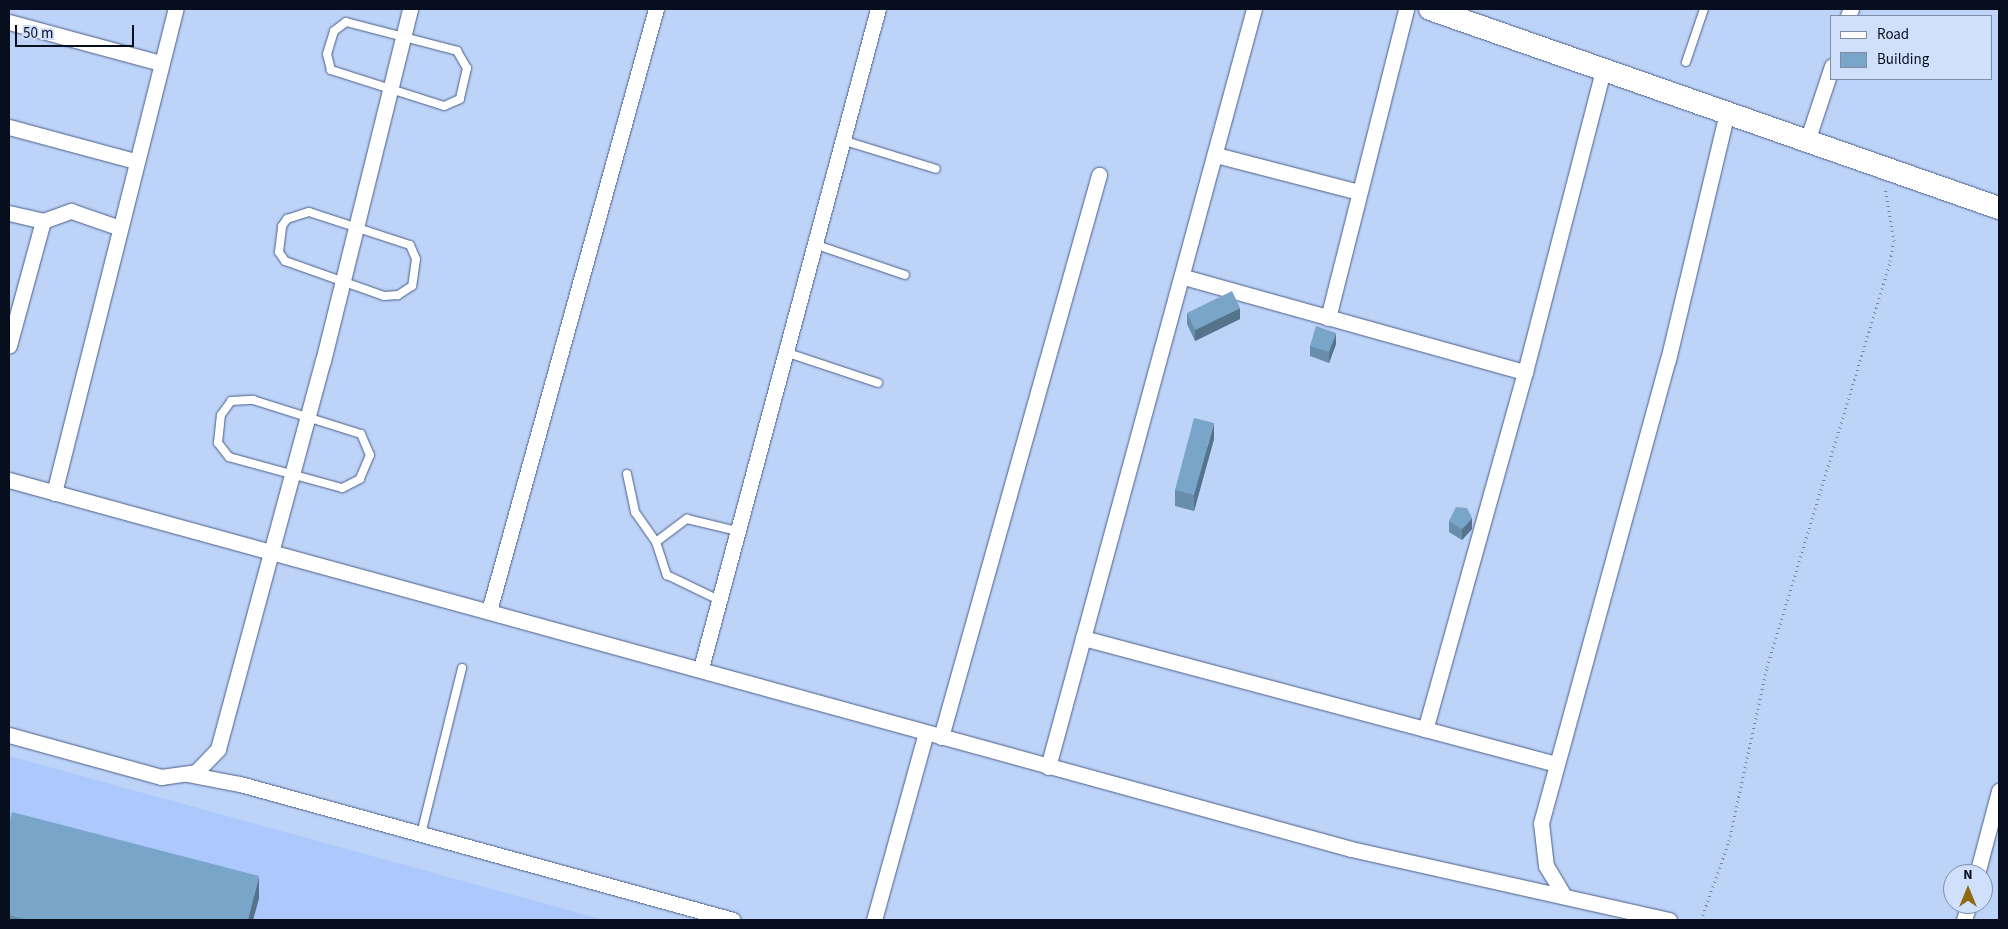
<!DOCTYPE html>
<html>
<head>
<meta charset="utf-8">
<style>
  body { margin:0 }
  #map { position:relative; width:2008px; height:929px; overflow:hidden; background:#bed3f8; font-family:"Source Sans 3",sans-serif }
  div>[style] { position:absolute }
  .built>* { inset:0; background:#acc8fc }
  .path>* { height:3px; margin-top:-1.5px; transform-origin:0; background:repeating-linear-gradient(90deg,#7686a2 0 1px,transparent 0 5px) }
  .roads { filter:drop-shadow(0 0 1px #495f87) drop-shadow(0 0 1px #495f87) }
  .lane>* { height:8px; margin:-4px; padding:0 4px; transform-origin:4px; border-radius:4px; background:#fff }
  .street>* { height:15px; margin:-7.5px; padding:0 7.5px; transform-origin:7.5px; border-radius:7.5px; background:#fff }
  .secondary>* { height:22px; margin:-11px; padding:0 11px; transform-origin:11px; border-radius:11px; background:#fff }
  .wall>* { inset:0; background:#688eac }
  .shaded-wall>* { inset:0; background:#55748c }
  .building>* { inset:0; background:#79a5c8 }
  span { translate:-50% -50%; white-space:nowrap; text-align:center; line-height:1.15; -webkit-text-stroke:4px #d0e0fc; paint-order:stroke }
  .frame { position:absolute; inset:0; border:10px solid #070f1f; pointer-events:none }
  .legend { position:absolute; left:1830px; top:15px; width:162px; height:65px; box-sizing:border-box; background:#d0e0fc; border:1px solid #808ca4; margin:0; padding:6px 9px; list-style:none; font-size:15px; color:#070f1f }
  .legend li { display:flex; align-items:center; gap:10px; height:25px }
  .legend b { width:25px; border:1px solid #808ca4 }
  .north { position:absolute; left:1943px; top:864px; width:50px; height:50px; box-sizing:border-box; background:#d0e0fc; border:1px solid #808ca4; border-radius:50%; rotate:0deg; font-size:14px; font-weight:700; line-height:20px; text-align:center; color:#070f1f }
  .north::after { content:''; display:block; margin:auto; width:18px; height:22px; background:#906a0f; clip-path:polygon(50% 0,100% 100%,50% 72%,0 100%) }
  .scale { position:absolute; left:15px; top:25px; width:119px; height:22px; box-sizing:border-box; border:2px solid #070f1f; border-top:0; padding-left:6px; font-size:15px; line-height:18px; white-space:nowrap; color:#070f1f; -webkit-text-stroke:4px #d0e0fc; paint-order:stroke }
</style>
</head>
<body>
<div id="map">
  <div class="built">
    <div style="clip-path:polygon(9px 756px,604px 920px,9px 920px)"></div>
  </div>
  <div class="path">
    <div style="left:1701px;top:920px;width:84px;rotate:-70.5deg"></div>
    <div style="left:1729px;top:841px;width:178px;rotate:-77.7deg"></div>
    <div style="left:1767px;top:667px;width:424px;rotate:-73.1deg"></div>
    <div style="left:1890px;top:261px;width:20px;rotate:-79deg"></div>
    <div style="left:1894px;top:241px;width:55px;rotate:-99.5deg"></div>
  </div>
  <div class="roads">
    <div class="lane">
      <div style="left:346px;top:22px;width:115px;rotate:14.6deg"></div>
      <div style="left:457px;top:51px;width:20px;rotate:60deg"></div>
      <div style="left:467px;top:68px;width:32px;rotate:103deg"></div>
      <div style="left:460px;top:99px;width:17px;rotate:156deg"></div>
      <div style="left:444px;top:106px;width:119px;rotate:-162.3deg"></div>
      <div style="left:331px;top:70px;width:16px;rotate:-104deg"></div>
      <div style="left:327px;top:54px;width:24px;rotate:-73deg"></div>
      <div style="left:334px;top:31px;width:15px;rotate:-37deg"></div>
      <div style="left:1686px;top:62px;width:56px;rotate:-71.2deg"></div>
      <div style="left:842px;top:140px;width:98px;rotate:17.1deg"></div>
      <div style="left:309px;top:212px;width:106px;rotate:18.1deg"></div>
      <div style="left:410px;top:245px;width:15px;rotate:67deg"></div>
      <div style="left:416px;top:259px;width:27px;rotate:98deg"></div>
      <div style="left:412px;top:286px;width:17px;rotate:147deg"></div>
      <div style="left:398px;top:295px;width:14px;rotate:176deg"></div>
      <div style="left:384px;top:296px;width:105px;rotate:-160.5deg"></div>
      <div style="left:285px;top:261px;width:11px;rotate:-124deg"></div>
      <div style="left:279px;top:252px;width:26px;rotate:-83deg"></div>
      <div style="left:282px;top:226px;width:9px;rotate:-54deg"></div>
      <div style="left:287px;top:219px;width:23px;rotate:-18deg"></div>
      <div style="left:814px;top:244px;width:96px;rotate:18.8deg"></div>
      <div style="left:785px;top:352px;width:98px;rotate:18.4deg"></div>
      <div style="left:253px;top:400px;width:113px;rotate:17.5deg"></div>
      <div style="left:361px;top:434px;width:23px;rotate:67deg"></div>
      <div style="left:370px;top:455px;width:26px;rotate:113deg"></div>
      <div style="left:360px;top:479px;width:20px;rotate:153deg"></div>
      <div style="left:342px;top:488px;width:117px;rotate:-164.7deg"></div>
      <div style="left:229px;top:457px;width:18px;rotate:-128deg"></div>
      <div style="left:218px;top:443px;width:28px;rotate:-84deg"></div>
      <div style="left:221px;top:415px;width:17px;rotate:-54deg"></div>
      <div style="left:231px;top:401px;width:22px;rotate:-3deg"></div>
      <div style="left:627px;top:474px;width:39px;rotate:78deg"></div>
      <div style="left:635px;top:512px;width:37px;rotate:55deg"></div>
      <div style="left:656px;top:542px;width:35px;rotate:72deg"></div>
      <div style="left:667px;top:575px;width:58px;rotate:25.7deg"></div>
      <div style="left:656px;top:542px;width:39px;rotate:-37deg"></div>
      <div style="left:687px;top:519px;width:51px;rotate:13.5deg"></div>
      <div style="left:421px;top:834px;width:171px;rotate:-76.1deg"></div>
    </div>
    <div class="street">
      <div style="left:1848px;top:16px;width:8px;rotate:-67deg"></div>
      <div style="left:9px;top:22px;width:157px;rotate:15.1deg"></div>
      <div style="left:9px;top:127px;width:131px;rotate:15.1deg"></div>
      <div style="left:1806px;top:144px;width:82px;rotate:-71.6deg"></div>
      <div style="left:1216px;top:155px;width:148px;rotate:14.5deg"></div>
      <div style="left:9px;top:213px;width:35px;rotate:13deg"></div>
      <div style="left:43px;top:221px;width:129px;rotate:105.3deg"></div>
      <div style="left:43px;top:221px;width:30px;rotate:-20deg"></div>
      <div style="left:71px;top:211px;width:52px;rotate:19.1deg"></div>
      <div style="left:1184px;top:277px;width:354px;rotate:15.6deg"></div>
      <div style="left:1525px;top:372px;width:371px;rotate:105.6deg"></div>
      <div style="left:1328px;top:318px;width:319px;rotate:-75.8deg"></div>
      <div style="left:1525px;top:372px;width:315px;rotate:-75.5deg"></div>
      <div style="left:9px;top:480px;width:1392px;rotate:15.37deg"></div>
      <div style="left:1351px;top:849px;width:326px;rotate:12.6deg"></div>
      <div style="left:54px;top:493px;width:499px;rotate:-75.9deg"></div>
      <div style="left:489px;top:611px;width:625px;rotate:-74.5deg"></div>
      <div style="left:1083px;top:638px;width:489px;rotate:14.9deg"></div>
      <div style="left:701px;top:668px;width:682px;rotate:-74.97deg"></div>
      <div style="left:9px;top:735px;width:158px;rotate:15.4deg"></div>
      <div style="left:161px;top:777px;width:35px;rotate:-8deg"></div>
      <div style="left:196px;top:772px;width:32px;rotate:-46deg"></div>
      <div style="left:218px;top:749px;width:402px;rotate:-74.9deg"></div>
      <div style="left:323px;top:361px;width:363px;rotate:-76.1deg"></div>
      <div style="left:941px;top:737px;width:584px;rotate:-74.3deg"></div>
      <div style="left:1048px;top:767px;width:785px;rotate:-74.8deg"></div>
      <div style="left:187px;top:774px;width:54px;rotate:10.7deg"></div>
      <div style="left:240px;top:784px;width:511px;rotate:15.42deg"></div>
      <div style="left:1977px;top:874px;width:86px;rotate:-75.2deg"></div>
      <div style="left:1563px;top:894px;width:33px;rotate:-121deg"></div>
      <div style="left:1546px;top:866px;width:43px;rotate:-96.6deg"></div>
      <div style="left:1541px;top:823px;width:480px;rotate:-74.7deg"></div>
      <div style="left:1668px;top:360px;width:254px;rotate:-76.6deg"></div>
      <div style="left:874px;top:920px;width:194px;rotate:-74.5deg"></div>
      <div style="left:1964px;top:920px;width:17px;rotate:-73deg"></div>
    </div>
    <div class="secondary">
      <div style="left:1430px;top:9px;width:603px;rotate:19.28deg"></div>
    </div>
  </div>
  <div class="wall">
    <div style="clip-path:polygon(1187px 313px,1240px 319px,1195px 341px,1187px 324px)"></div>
    <div style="clip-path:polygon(1336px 344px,1329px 363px,1310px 356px,1310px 346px)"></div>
    <div style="clip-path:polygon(1214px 439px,1194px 511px,1175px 506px,1175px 490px)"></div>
    <div style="clip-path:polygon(1449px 521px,1472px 529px,1462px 540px,1449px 532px)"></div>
    <div style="clip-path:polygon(9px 826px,259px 898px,253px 920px,9px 920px)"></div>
  </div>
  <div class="shaded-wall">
    <div style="clip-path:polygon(1240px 308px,1240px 319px,1195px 341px,1195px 330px)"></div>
    <div style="clip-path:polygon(1336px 333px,1336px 344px,1329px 363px,1329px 352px)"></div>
    <div style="clip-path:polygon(1214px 423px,1214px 439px,1194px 511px,1194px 495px)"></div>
    <div style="clip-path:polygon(1472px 518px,1472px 529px,1462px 540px,1462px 529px)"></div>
    <div style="clip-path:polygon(259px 876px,259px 898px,253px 920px,248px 920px)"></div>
  </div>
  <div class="building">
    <div style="clip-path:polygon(1232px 291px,1240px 308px,1195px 330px,1187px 313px)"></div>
    <div style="clip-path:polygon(1316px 326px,1336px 333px,1329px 352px,1310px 346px)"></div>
    <div style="clip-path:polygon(1194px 418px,1214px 423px,1194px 495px,1175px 490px)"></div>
    <div style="clip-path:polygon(1456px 507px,1467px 508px,1472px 518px,1462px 529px,1449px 521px)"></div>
    <div style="clip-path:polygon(12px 812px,259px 876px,248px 920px,28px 920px,9px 915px,9px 826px)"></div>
  </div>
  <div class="frame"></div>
  <ul class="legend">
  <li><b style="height:6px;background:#fff"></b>Road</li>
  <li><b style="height:14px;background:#79a5c8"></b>Building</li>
  </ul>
  <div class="north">N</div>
  <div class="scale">50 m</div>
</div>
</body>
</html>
